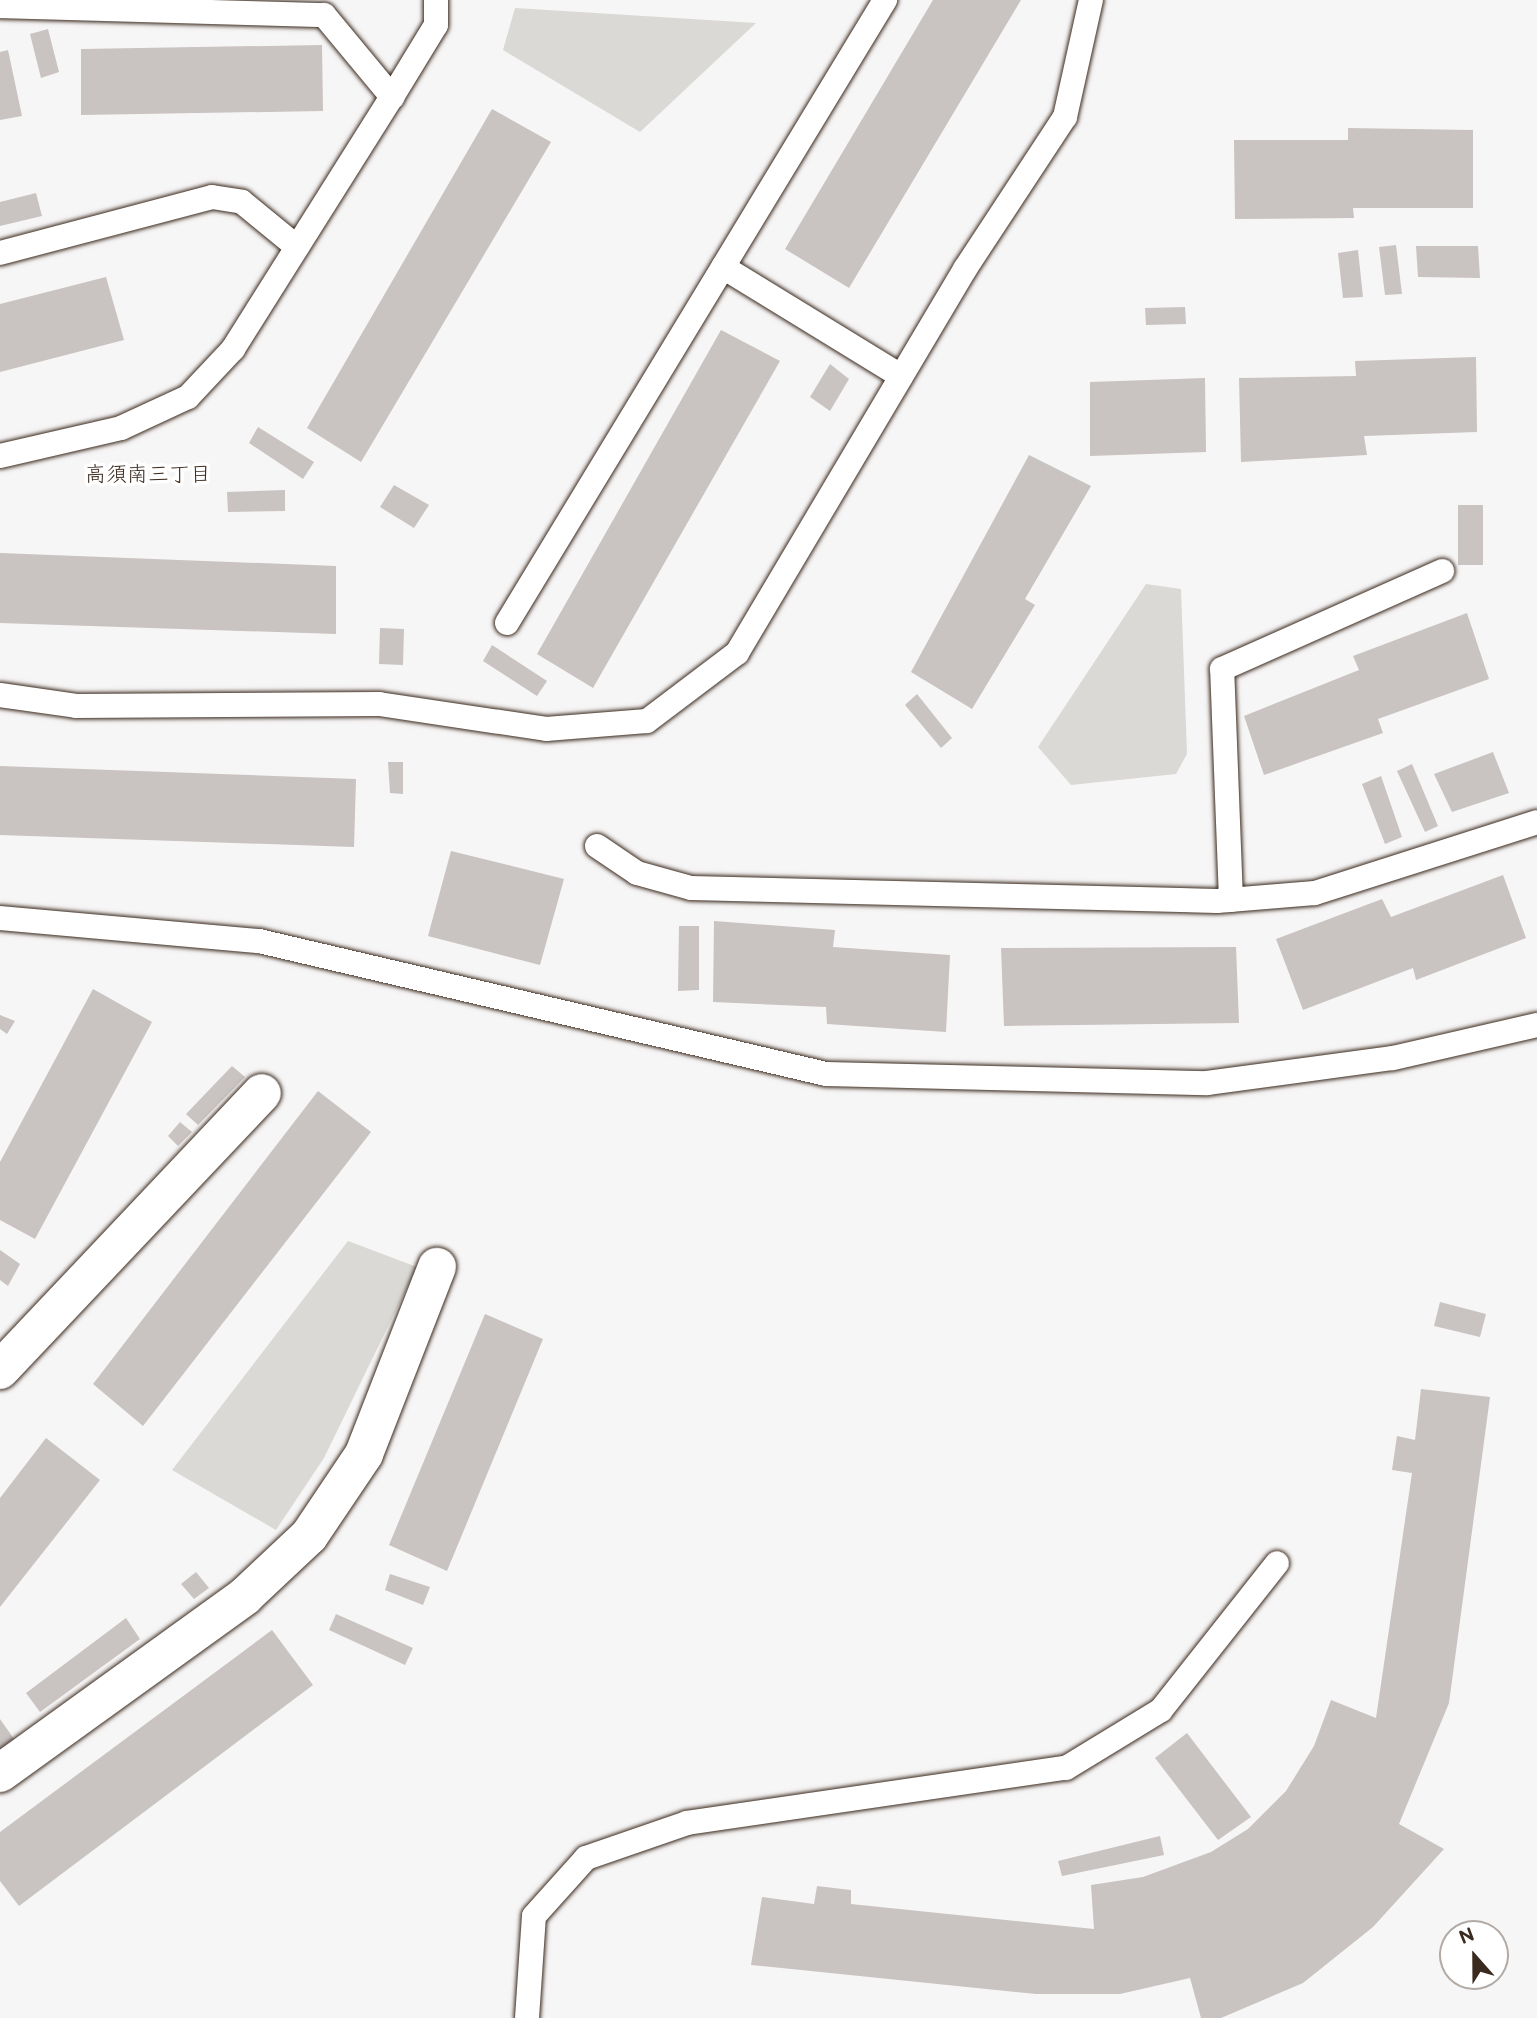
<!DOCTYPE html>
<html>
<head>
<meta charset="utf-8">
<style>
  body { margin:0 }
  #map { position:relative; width:1537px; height:2018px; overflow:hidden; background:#f7f6f6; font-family:"Balsamiq Sans","Klee One",sans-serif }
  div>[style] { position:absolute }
  .green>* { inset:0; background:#dbd9d6 }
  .building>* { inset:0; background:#c9c3c1 }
  .roads { filter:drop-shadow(0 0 2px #3b2a1e) drop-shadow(0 0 2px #3b2a1e) }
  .lane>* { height:24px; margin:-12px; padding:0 12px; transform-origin:12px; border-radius:12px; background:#fff }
  .street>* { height:38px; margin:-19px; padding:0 19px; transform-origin:19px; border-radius:19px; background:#fff }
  span { translate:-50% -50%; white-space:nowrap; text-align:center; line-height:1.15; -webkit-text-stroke:7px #fff; paint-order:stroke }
  .neighbourhood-label { font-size:21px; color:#3b2a1e }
  .north { position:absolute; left:1439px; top:1920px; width:70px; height:70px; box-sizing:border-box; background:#fff; border:2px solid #b1aaa5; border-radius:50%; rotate:339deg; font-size:19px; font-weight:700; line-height:28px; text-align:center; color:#3b2a1e }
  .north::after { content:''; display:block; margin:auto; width:24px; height:32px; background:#3b2a1e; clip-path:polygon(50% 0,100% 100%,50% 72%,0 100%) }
</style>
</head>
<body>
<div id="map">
  <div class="green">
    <div style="clip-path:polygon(515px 8px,756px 23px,640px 132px,503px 50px)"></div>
    <div style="clip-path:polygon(1146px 584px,1181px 589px,1187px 754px,1176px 774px,1071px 785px,1038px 747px)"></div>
    <div style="clip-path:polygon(348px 1241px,417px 1267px,324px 1458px,276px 1530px,172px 1470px)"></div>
  </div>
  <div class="building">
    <div style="clip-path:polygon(933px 0,1021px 0,849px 288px,785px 249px)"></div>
    <div style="clip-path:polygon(48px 29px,59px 72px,41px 78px,30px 34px)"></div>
    <div style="clip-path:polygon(322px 45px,323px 111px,81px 115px,81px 49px)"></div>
    <div style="clip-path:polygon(8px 50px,22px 116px,0 120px,0 52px)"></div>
    <div style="clip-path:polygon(492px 109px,551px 142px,361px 462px,307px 428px)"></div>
    <div style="clip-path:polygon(1348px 128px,1473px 130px,1473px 208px,1353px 208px,1354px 218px,1235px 219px,1234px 140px,1348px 140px)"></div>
    <div style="clip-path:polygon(36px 193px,42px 216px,0 226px,0 202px)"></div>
    <div style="clip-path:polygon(1396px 245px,1402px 294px,1385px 295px,1379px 247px)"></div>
    <div style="clip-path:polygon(1416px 246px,1478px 246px,1480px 278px,1418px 277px)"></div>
    <div style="clip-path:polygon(1358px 250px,1363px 297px,1343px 298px,1338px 253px)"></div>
    <div style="clip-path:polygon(106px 277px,124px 340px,0 372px,0 304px)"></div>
    <div style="clip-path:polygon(1185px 307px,1186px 324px,1146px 325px,1145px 308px)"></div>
    <div style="clip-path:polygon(721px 330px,780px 361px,593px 688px,537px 654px)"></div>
    <div style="clip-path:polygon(1476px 357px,1477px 432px,1364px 436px,1367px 455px,1241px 462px,1239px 378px,1356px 376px,1355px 361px)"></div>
    <div style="clip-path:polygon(830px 364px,849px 379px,830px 411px,810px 397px)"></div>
    <div style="clip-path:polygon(1205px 378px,1206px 452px,1090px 456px,1090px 382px)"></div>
    <div style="clip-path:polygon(258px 427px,314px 462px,303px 479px,249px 443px)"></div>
    <div style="clip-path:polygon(1029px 455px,1091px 486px,1025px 599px,1035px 605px,972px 709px,911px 672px)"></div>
    <div style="clip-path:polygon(394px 485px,429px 505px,414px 528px,380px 507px)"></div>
    <div style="clip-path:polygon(285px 490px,285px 511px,228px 512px,227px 492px)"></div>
    <div style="clip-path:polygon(1458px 505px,1483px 505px,1483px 565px,1458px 565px)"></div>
    <div style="clip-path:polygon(0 553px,336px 566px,336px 634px,0 623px)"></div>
    <div style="clip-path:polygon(1467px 613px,1489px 679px,1378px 719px,1383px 733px,1264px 775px,1244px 716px,1359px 670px,1353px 656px)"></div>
    <div style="clip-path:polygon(380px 628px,404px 629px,403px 665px,379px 664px)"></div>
    <div style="clip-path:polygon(492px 645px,547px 681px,537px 696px,483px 661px)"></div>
    <div style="clip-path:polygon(917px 694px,952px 738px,941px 748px,905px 705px)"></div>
    <div style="clip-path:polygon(1493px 752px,1509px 793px,1452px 812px,1434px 774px)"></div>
    <div style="clip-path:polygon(388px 762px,403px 762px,403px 794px,390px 793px)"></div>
    <div style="clip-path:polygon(1412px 764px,1438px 826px,1425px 832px,1397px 771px)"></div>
    <div style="clip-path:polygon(0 766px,356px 779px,354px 847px,0 835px)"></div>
    <div style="clip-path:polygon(1381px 776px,1402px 837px,1385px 844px,1362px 784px)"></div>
    <div style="clip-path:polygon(451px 851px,564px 879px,540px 965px,428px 936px)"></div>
    <div style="clip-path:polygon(1503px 875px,1526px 938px,1416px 980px,1413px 968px,1303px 1010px,1276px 939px,1382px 899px,1391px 917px)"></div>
    <div style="clip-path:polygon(714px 921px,835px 930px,833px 947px,950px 955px,946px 1032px,827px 1024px,826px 1007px,713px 1002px)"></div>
    <div style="clip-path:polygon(679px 926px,699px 926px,699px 990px,678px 991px)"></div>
    <div style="clip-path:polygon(1236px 947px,1239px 1023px,1004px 1026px,1001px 948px)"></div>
    <div style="clip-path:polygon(93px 989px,152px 1022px,35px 1239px,0 1220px,0 1162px)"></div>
    <div style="clip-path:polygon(0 1015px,15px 1021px,7px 1034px,0 1029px)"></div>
    <div style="clip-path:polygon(232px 1066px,245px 1077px,198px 1125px,186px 1114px)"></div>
    <div style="clip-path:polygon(318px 1091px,371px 1132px,143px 1426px,93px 1384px)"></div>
    <div style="clip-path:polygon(180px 1122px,192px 1132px,178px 1146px,168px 1136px)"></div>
    <div style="clip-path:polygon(0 1250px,20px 1264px,8px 1286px,0 1280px)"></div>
    <div style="clip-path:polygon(1440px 1302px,1486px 1314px,1480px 1337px,1434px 1326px)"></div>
    <div style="clip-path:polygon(485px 1314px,543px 1339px,447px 1571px,389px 1545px)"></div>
    <div style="clip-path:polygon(1421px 1389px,1490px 1397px,1449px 1703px,1399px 1824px,1444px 1849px,1373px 1927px,1303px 1983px,1221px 2018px,1201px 2018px,1190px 1978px,1120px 1994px,1036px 1994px,751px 1965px,762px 1897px,814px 1904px,817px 1886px,851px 1890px,851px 1904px,1094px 1929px,1091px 1885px,1143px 1877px,1211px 1852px,1248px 1829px,1286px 1791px,1314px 1746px,1331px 1700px,1376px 1718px,1412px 1473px,1392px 1470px,1397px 1436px,1415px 1440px)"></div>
    <div style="clip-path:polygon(46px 1438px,100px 1480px,0 1607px,0 1498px)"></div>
    <div style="clip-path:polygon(196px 1572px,209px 1588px,194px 1599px,181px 1584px)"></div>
    <div style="clip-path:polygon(390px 1574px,430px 1587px,423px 1605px,385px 1590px)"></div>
    <div style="clip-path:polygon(336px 1614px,413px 1648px,405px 1665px,329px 1630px)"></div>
    <div style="clip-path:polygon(126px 1618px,140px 1639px,40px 1712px,26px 1693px)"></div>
    <div style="clip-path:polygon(272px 1630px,313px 1685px,19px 1906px,0 1881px,0 1832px)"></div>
    <div style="clip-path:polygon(0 1719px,14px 1739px,0 1749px)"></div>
    <div style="clip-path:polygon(1187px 1733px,1251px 1817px,1218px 1840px,1155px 1758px)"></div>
    <div style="clip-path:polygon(1160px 1836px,1164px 1855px,1062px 1876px,1058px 1861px)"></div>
  </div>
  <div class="roads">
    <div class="lane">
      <div style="left:0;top:6px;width:324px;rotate:1.6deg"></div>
      <div style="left:324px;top:15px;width:107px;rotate:50.3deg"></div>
      <div style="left:0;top:253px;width:219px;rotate:-14.8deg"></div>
      <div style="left:212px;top:197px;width:30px;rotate:9deg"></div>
      <div style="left:242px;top:202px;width:71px;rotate:39.3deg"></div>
      <div style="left:723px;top:267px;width:209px;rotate:31.5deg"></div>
      <div style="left:0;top:456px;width:124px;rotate:-13deg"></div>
      <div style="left:121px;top:428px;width:74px;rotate:-24.8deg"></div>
      <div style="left:188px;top:397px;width:66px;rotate:-46.8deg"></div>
      <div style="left:233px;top:349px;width:298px;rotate:-57.8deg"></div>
      <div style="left:392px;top:97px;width:84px;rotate:-58.6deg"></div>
      <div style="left:436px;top:25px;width:25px;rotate:-90deg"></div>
      <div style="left:507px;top:623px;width:729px;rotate:-58.75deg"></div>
      <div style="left:0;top:695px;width:77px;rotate:8.2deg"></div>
      <div style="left:76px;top:706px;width:303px;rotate:-0.4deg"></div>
      <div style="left:379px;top:704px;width:169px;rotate:8.5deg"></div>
      <div style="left:546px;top:729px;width:101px;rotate:-4.5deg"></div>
      <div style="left:647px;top:721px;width:113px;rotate:-37.1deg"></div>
      <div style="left:737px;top:653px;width:447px;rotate:-59.3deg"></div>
      <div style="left:965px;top:269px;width:182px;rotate:-56.7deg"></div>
      <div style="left:1065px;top:117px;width:120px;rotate:-77.5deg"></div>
      <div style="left:597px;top:846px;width:48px;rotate:34deg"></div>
      <div style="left:637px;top:873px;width:56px;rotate:15.5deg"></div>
      <div style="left:691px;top:888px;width:526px;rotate:1.42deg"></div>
      <div style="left:1217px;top:901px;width:98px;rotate:-4.7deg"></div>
      <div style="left:1315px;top:893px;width:233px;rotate:-17.7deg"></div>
      <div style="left:1231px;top:900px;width:231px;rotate:-92.2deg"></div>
      <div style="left:1222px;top:669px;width:241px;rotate:-24deg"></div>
      <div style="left:0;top:918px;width:260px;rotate:5.1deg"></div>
      <div style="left:259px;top:941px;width:582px;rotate:13.2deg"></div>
      <div style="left:826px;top:1074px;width:381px;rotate:1.4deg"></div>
      <div style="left:1207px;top:1083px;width:188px;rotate:-7.7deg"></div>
      <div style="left:1393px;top:1058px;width:148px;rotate:-12.9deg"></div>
      <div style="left:527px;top:2018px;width:102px;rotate:-86.1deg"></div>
      <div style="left:534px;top:1916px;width:78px;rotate:-48.1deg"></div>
      <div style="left:586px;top:1858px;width:107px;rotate:-19.1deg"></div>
      <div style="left:687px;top:1823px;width:383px;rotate:-8.3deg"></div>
      <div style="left:1066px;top:1768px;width:111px;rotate:-31.4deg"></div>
      <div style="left:1161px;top:1710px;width:187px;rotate:-51.7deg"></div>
    </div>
    <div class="street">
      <div style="left:0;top:1370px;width:381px;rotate:-46.6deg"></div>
      <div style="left:0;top:1773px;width:302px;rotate:-35.8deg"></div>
      <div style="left:245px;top:1596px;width:88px;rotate:-43.2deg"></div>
      <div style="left:309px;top:1536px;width:99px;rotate:-56.1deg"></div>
      <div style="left:364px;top:1454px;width:201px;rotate:-68.7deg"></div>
    </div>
  </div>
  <div class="neighbourhood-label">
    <span style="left:148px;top:475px">高須南三丁目</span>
  </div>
  <div class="north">N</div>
</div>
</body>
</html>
